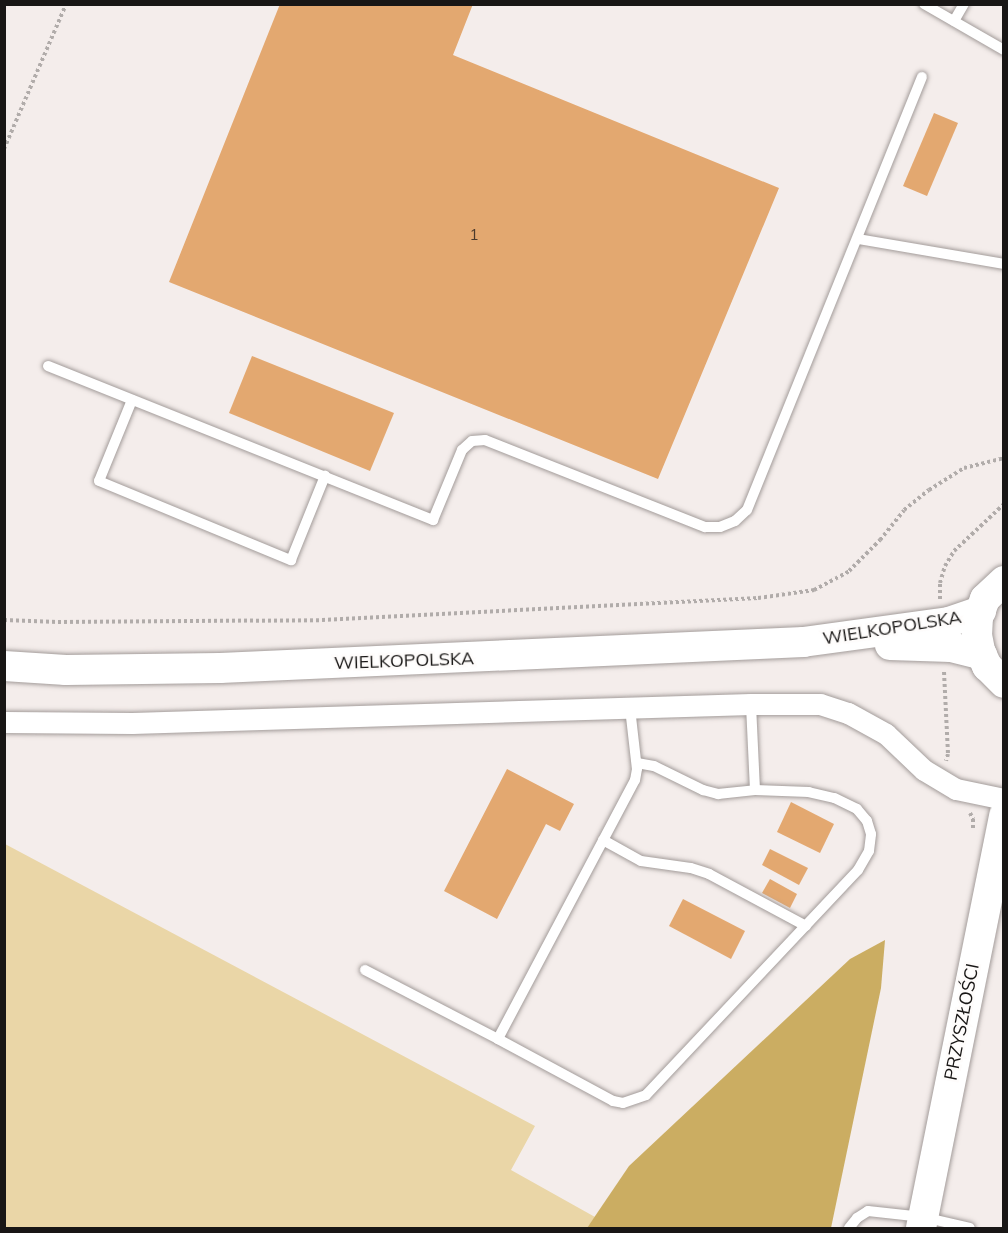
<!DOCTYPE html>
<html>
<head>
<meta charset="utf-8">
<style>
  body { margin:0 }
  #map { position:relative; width:1008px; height:1233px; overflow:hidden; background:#f4edeb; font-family:Mulish,sans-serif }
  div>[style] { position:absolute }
  .green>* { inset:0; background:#ead6a7 }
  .forest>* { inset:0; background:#cbad62 }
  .building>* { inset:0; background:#e3a870 }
  .path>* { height:4px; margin-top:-2px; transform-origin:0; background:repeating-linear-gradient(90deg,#b1acaa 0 3px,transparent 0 6px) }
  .roads { filter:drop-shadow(0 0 2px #a39c9a) drop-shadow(0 0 2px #a39c9a) }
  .lane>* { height:10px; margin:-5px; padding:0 5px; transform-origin:5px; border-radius:5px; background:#fff }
  .street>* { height:21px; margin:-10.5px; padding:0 10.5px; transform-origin:10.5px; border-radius:10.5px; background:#fff }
  .secondary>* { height:30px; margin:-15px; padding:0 15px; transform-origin:15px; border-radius:15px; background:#fff }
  span { translate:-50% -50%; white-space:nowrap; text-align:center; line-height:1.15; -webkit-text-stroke:5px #fefcfb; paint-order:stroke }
  .number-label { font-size:15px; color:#4b3a2c }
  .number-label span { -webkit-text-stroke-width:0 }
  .street-label { font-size:18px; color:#181615 }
  .frame { position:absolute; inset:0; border:6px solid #181615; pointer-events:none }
</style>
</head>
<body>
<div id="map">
  <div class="green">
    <div style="clip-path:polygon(5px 844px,535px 1126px,511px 1170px,595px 1217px,587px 1228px,5px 1228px)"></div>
  </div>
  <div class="forest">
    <div style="clip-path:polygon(885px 940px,881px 988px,831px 1228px,587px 1228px,629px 1166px,850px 959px)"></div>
  </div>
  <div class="building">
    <div style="clip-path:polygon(280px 4px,473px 4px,453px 55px,779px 188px,658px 479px,169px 282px)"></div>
    <div style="clip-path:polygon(934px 113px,958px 123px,927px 196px,903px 186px)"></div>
    <div style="clip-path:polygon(252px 356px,394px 413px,370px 471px,229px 413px)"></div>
    <div style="clip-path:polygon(507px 769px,574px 804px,560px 831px,546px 824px,497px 919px,444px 891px)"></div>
    <div style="clip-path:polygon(791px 802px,834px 824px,820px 853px,777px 832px)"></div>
    <div style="clip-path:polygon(770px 849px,808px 868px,799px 885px,762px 865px)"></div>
    <div style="clip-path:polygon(770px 879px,797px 894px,790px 908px,762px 893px)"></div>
    <div style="clip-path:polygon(683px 899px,745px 931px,731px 959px,669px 926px)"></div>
  </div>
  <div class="path">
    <div style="left:4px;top:149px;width:158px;rotate:-66.8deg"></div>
    <div style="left:940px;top:599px;width:16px;rotate:-90deg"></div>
    <div style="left:940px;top:583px;width:18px;rotate:-74deg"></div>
    <div style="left:945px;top:566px;width:17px;rotate:-59deg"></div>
    <div style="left:954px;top:551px;width:69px;rotate:-43.2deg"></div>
    <div style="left:4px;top:620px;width:54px;rotate:2.1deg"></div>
    <div style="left:58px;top:622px;width:264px;rotate:-0.4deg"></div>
    <div style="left:322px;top:620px;width:437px;rotate:-2.9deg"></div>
    <div style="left:758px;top:598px;width:57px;rotate:-8.1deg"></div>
    <div style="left:814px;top:590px;width:40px;rotate:-28deg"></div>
    <div style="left:849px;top:571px;width:44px;rotate:-45deg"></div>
    <div style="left:880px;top:540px;width:38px;rotate:-51deg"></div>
    <div style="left:904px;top:510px;width:32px;rotate:-39deg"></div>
    <div style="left:929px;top:490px;width:41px;rotate:-32.2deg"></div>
    <div style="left:964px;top:468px;width:41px;rotate:-14deg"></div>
    <div style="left:944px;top:672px;width:82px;rotate:87.2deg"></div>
    <div style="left:948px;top:754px;width:7px;rotate:106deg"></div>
    <div style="left:970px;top:813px;width:7px;rotate:63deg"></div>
    <div style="left:973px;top:819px;width:9px;rotate:90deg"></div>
  </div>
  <div class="roads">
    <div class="lane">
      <div style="left:924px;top:4px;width:92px;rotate:29.9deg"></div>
      <div style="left:954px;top:21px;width:20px;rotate:-60deg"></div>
      <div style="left:858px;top:239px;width:148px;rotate:9.7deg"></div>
      <div style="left:48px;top:366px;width:415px;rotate:21.8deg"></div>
      <div style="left:433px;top:520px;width:76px;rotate:-67.5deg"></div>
      <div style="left:462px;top:450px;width:13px;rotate:-42deg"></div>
      <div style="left:472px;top:441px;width:13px;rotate:-4deg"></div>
      <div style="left:485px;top:440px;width:237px;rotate:21.6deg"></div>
      <div style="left:705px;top:527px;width:15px"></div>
      <div style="left:720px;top:527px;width:16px;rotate:-22deg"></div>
      <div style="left:735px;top:521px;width:16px;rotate:-43deg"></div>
      <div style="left:747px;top:510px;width:467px;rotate:-68deg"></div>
      <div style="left:132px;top:400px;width:87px;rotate:112.2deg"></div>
      <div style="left:99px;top:481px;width:208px;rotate:22.4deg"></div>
      <div style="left:291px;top:560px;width:91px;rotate:-68deg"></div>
      <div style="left:630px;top:708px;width:61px;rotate:83.5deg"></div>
      <div style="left:637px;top:769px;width:11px;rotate:100deg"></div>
      <div style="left:635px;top:780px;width:293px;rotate:117.9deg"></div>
      <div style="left:498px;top:1039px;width:131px;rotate:28.3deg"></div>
      <div style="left:613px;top:1101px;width:10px;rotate:11deg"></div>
      <div style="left:623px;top:1103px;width:24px;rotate:-19deg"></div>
      <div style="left:646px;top:1095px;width:309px;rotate:-46.7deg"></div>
      <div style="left:858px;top:870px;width:22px;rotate:-60deg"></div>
      <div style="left:869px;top:851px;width:17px;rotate:-83deg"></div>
      <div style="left:871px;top:834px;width:14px;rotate:-107deg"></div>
      <div style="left:867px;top:821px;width:16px;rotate:-130deg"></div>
      <div style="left:857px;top:809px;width:25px;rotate:-154deg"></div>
      <div style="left:834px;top:798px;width:26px;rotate:-167deg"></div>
      <div style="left:809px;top:792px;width:54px;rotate:-177.9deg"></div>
      <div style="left:755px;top:790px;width:86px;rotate:-92.7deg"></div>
      <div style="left:637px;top:763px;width:17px;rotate:10deg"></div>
      <div style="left:654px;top:766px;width:55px;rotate:26.1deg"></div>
      <div style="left:703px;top:790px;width:16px;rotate:15deg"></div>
      <div style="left:718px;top:794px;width:37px;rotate:-6deg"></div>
      <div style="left:603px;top:840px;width:43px;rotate:28.9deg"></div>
      <div style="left:641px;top:861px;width:50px;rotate:8deg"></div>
      <div style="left:691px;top:868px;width:19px;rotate:18deg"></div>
      <div style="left:709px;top:874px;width:110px;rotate:28.2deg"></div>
      <div style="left:365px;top:970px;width:150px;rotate:27.4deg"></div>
      <div style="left:849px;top:1228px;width:13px;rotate:-51deg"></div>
      <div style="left:857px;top:1218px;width:13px;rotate:-32deg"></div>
      <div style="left:868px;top:1211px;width:55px;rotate:6.2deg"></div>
      <div style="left:923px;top:1217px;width:48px;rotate:13.2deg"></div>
    </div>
    <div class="street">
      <div style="left:4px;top:722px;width:128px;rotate:0.4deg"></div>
      <div style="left:132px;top:723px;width:619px;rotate:-1.76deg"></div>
      <div style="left:751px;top:704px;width:69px"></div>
      <div style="left:820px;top:704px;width:29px;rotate:18deg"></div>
      <div style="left:848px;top:713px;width:43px;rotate:28.9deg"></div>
      <div style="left:886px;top:734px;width:52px;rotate:43.5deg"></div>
      <div style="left:924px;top:770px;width:37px;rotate:31deg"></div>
      <div style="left:956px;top:789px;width:49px;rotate:11.8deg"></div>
    </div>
    <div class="secondary">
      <div style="left:1004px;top:581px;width:26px;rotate:137deg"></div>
      <div style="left:985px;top:599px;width:19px;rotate:111deg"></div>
      <div style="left:978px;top:617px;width:18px;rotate:93deg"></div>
      <div style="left:977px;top:635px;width:16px;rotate:79deg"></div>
      <div style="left:980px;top:651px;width:17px;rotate:65deg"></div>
      <div style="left:987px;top:666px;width:24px;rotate:45deg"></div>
      <div style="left:890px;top:645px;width:61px;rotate:1.9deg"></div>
      <div style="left:951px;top:647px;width:32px;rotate:14deg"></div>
      <div style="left:4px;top:666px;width:62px;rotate:3.7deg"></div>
      <div style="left:66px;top:670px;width:154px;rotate:-0.7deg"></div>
      <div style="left:220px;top:668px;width:584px;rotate:-2.55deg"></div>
      <div style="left:803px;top:642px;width:147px;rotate:-7.8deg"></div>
      <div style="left:949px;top:622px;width:34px;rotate:-19deg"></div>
      <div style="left:921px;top:1228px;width:421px;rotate:-78.6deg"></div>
    </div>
  </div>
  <div class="number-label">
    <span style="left:474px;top:235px">1</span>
  </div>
  <div class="street-label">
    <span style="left:892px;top:628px;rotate:-9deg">WIELKOPOLSKA</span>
    <span style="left:404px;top:661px;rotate:-2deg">WIELKOPOLSKA</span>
    <span style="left:962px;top:1022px;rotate:-79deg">PRZYSZŁOŚCI</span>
  </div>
  <div class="frame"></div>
</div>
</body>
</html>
